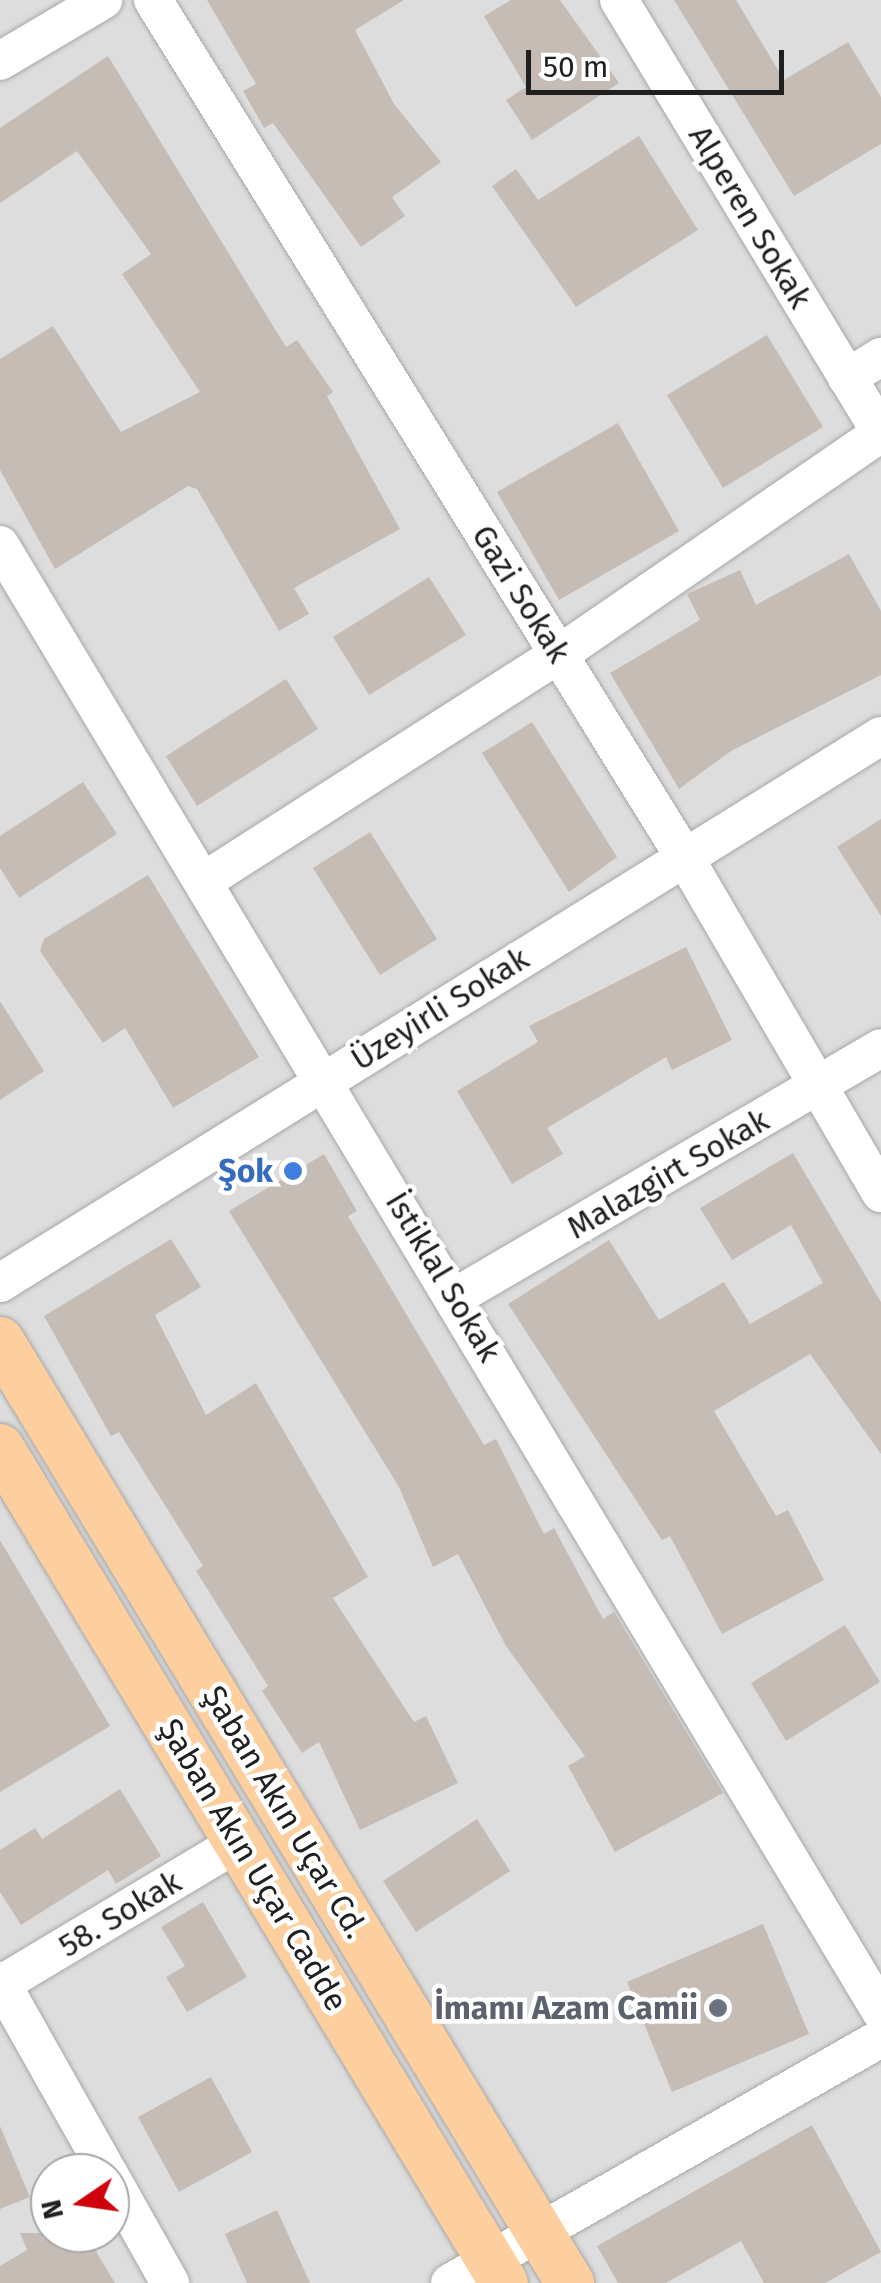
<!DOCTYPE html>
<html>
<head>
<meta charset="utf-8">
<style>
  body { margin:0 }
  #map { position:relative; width:881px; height:2283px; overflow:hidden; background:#f0ece6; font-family:"Fira Sans",sans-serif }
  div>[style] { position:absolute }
  .residential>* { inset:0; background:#dedddd }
  .building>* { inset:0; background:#c5bcb5 }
  .roads { filter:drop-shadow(0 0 2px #a7a7a7) drop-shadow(0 0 2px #a7a7a7) }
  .minor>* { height:38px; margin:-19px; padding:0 19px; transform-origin:19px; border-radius:19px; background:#fff }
  .major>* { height:48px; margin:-24px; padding:0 24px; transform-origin:24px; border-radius:24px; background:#fdcf9e }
  .dots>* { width:28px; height:28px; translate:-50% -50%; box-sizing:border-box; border:5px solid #fff; border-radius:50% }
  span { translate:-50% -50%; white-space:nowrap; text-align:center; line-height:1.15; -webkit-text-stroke:9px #fff; paint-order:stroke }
  .street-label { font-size:32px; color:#202020 }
  .shop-label { font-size:32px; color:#366cbe; font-weight:700 }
  .right { translate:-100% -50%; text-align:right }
  .worship-label { font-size:32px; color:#5b616d; font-weight:700 }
  .north { position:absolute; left:30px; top:2153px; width:100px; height:100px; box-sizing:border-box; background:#fff; border:2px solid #a6a6a6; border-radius:50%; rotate:257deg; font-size:28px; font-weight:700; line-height:40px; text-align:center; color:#202020 }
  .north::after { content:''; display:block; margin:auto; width:35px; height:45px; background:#cf000b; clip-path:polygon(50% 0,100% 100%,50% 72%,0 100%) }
  .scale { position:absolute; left:526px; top:50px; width:258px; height:45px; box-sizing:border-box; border:5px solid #202020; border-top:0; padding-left:12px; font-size:30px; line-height:35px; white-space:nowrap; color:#202020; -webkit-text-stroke:8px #fff; paint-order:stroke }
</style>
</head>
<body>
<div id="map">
  <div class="residential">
    <div style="clip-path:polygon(evenodd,0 0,881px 0,881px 2283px,0 2283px,0 0,50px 2173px,110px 2173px,110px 2233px,50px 2233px,50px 2173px)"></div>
  </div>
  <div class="building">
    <div style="clip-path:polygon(207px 0,404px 0,355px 30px,394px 104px,441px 162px,392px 197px,405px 216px,361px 247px,273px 123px,264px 128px,243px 91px,256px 84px)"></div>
    <div style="clip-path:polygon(511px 0,560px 0,619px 83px,532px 140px,506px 100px,526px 87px,484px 16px)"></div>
    <div style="clip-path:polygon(674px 0,736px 0,784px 80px,848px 42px,881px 97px,881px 144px,794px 196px)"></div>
    <div style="clip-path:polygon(108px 56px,286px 347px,297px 340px,333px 392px,327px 396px,400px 529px,294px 588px,309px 614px,279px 631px,197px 489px,188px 486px,55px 569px,0 470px,0 359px,53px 326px,121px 432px,200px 392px,122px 274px,151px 254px,77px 151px,0 203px,0 128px)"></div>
    <div style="clip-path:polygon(639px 136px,698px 230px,576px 307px,492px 186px,516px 169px,538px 200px)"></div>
    <div style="clip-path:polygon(767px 335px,823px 427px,723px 488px,667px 395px)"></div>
    <div style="clip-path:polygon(618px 423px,679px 531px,559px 600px,497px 492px)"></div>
    <div style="clip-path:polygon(849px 554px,881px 611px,881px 675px,731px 751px,679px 789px,610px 673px,700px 620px,687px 594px,740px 570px,756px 605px)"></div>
    <div style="clip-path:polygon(429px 577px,466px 635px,369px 695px,333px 637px)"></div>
    <div style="clip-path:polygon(286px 679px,318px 729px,197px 806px,166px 756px)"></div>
    <div style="clip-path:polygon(532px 722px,617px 857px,569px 892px,482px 753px)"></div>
    <div style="clip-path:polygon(83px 782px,117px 834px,19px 898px,0 868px,0 836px)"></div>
    <div style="clip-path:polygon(881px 819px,881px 916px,837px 847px)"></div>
    <div style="clip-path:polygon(370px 832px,437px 939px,380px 975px,313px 868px)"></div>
    <div style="clip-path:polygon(148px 875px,259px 1057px,173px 1108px,125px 1028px,103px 1043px,40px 951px,44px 939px)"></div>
    <div style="clip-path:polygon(686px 947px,732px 1040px,672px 1070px,666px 1057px,547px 1128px,563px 1154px,512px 1184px,457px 1091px,538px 1042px,529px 1026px)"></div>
    <div style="clip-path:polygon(0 1001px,44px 1071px,0 1100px)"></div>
    <div style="clip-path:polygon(793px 1153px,881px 1302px,881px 1454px,810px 1354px,714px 1411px,776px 1516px,788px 1510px,824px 1580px,722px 1634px,670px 1536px,662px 1540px,508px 1304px,609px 1240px,659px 1320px,724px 1282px,750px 1324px,823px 1283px,791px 1225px,732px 1260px,700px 1208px)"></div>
    <div style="clip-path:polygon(324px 1154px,357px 1211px,348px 1216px,484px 1445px,496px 1439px,544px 1534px,554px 1528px,603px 1619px,614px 1612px,723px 1793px,615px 1852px,568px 1766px,585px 1756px,506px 1646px,458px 1554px,433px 1567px,399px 1487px,229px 1211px)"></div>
    <div style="clip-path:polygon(171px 1239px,201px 1287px,155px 1315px,206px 1415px,256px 1383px,368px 1577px,333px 1598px,414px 1722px,426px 1716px,458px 1783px,360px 1830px,319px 1742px,302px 1753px,262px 1691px,268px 1686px,196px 1571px,203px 1566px,119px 1432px,111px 1436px,44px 1316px)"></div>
    <div style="clip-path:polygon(0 1540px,110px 1726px,0 1792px)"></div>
    <div style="clip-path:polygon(845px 1625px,880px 1682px,786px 1741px,751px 1683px)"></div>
    <div style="clip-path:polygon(120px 1789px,161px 1856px,116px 1884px,108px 1870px,21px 1925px,0 1892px,0 1850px,35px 1828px,42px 1839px)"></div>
    <div style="clip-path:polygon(477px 1819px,510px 1871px,416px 1932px,383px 1881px)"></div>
    <div style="clip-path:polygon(203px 1902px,247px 1977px,187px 2012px,166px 1977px,185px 1966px,161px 1927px)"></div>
    <div style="clip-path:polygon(763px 1924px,809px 2034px,672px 2092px,627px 1982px)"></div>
    <div style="clip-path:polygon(211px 2077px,252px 2152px,179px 2192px,138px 2117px)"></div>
    <div style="clip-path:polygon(812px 2125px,881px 2252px,825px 2283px,764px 2283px,741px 2241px,666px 2283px,618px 2283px,597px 2246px)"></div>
    <div style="clip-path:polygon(0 2126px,30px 2197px,0 2209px)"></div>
    <div style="clip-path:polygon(277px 2210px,310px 2283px,247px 2283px,225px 2234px)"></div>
    <div style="clip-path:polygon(20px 2233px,85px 2233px,115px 2283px,0 2283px,0 2266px,27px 2250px)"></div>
  </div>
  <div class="roads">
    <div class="minor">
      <div style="left:153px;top:0;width:1010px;rotate:58.2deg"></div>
      <div style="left:685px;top:858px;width:388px;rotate:59.7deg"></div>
      <div style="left:619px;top:0;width:506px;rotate:58.82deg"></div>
      <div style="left:0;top:61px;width:120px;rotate:-30.6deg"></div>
      <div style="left:847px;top:378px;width:40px;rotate:-32deg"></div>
      <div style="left:0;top:545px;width:1711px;rotate:59.01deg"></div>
      <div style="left:204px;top:881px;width:420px;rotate:-32.6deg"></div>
      <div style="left:558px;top:655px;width:392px;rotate:-34.5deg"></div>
      <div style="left:0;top:1283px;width:1037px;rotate:-31.84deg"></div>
      <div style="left:455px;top:1297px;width:493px;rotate:-30.3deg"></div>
      <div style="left:0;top:1981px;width:220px;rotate:60.6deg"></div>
      <div style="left:0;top:1985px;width:279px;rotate:-30.9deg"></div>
      <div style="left:110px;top:2176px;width:123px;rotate:60.7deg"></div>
      <div style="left:450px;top:2283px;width:496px;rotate:-29.6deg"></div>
    </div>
    <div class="major">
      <div style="left:0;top:1341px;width:1101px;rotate:58.82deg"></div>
      <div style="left:0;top:1448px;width:975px;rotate:58.89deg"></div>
    </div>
  </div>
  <div class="dots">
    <div style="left:293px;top:1171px;background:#3f7fe0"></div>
    <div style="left:718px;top:2008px;background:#6b7280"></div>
  </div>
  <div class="street-label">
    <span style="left:750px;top:217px;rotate:59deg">Alperen Sokak</span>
    <span style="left:521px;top:594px;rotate:58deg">Gazi Sokak</span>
    <span style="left:440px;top:1009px;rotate:-32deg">Üzeyirli Sokak</span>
    <span style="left:668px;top:1174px;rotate:-30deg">Malazgirt Sokak</span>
    <span style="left:443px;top:1277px;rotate:59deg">İstiklal Sokak</span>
    <span style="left:285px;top:1812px;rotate:59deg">Şaban Akın Uçar Cd.</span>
    <span style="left:253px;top:1865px;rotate:59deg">Şaban Akın Uçar Cadde</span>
    <span style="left:120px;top:1914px;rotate:-31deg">58. Sokak</span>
  </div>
  <div class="shop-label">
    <span class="right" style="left:273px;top:1171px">Şok</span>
  </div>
  <div class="worship-label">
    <span class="right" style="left:698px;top:2008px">İmamı Azam Camii</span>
  </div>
  <div class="north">N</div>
  <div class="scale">50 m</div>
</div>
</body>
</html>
